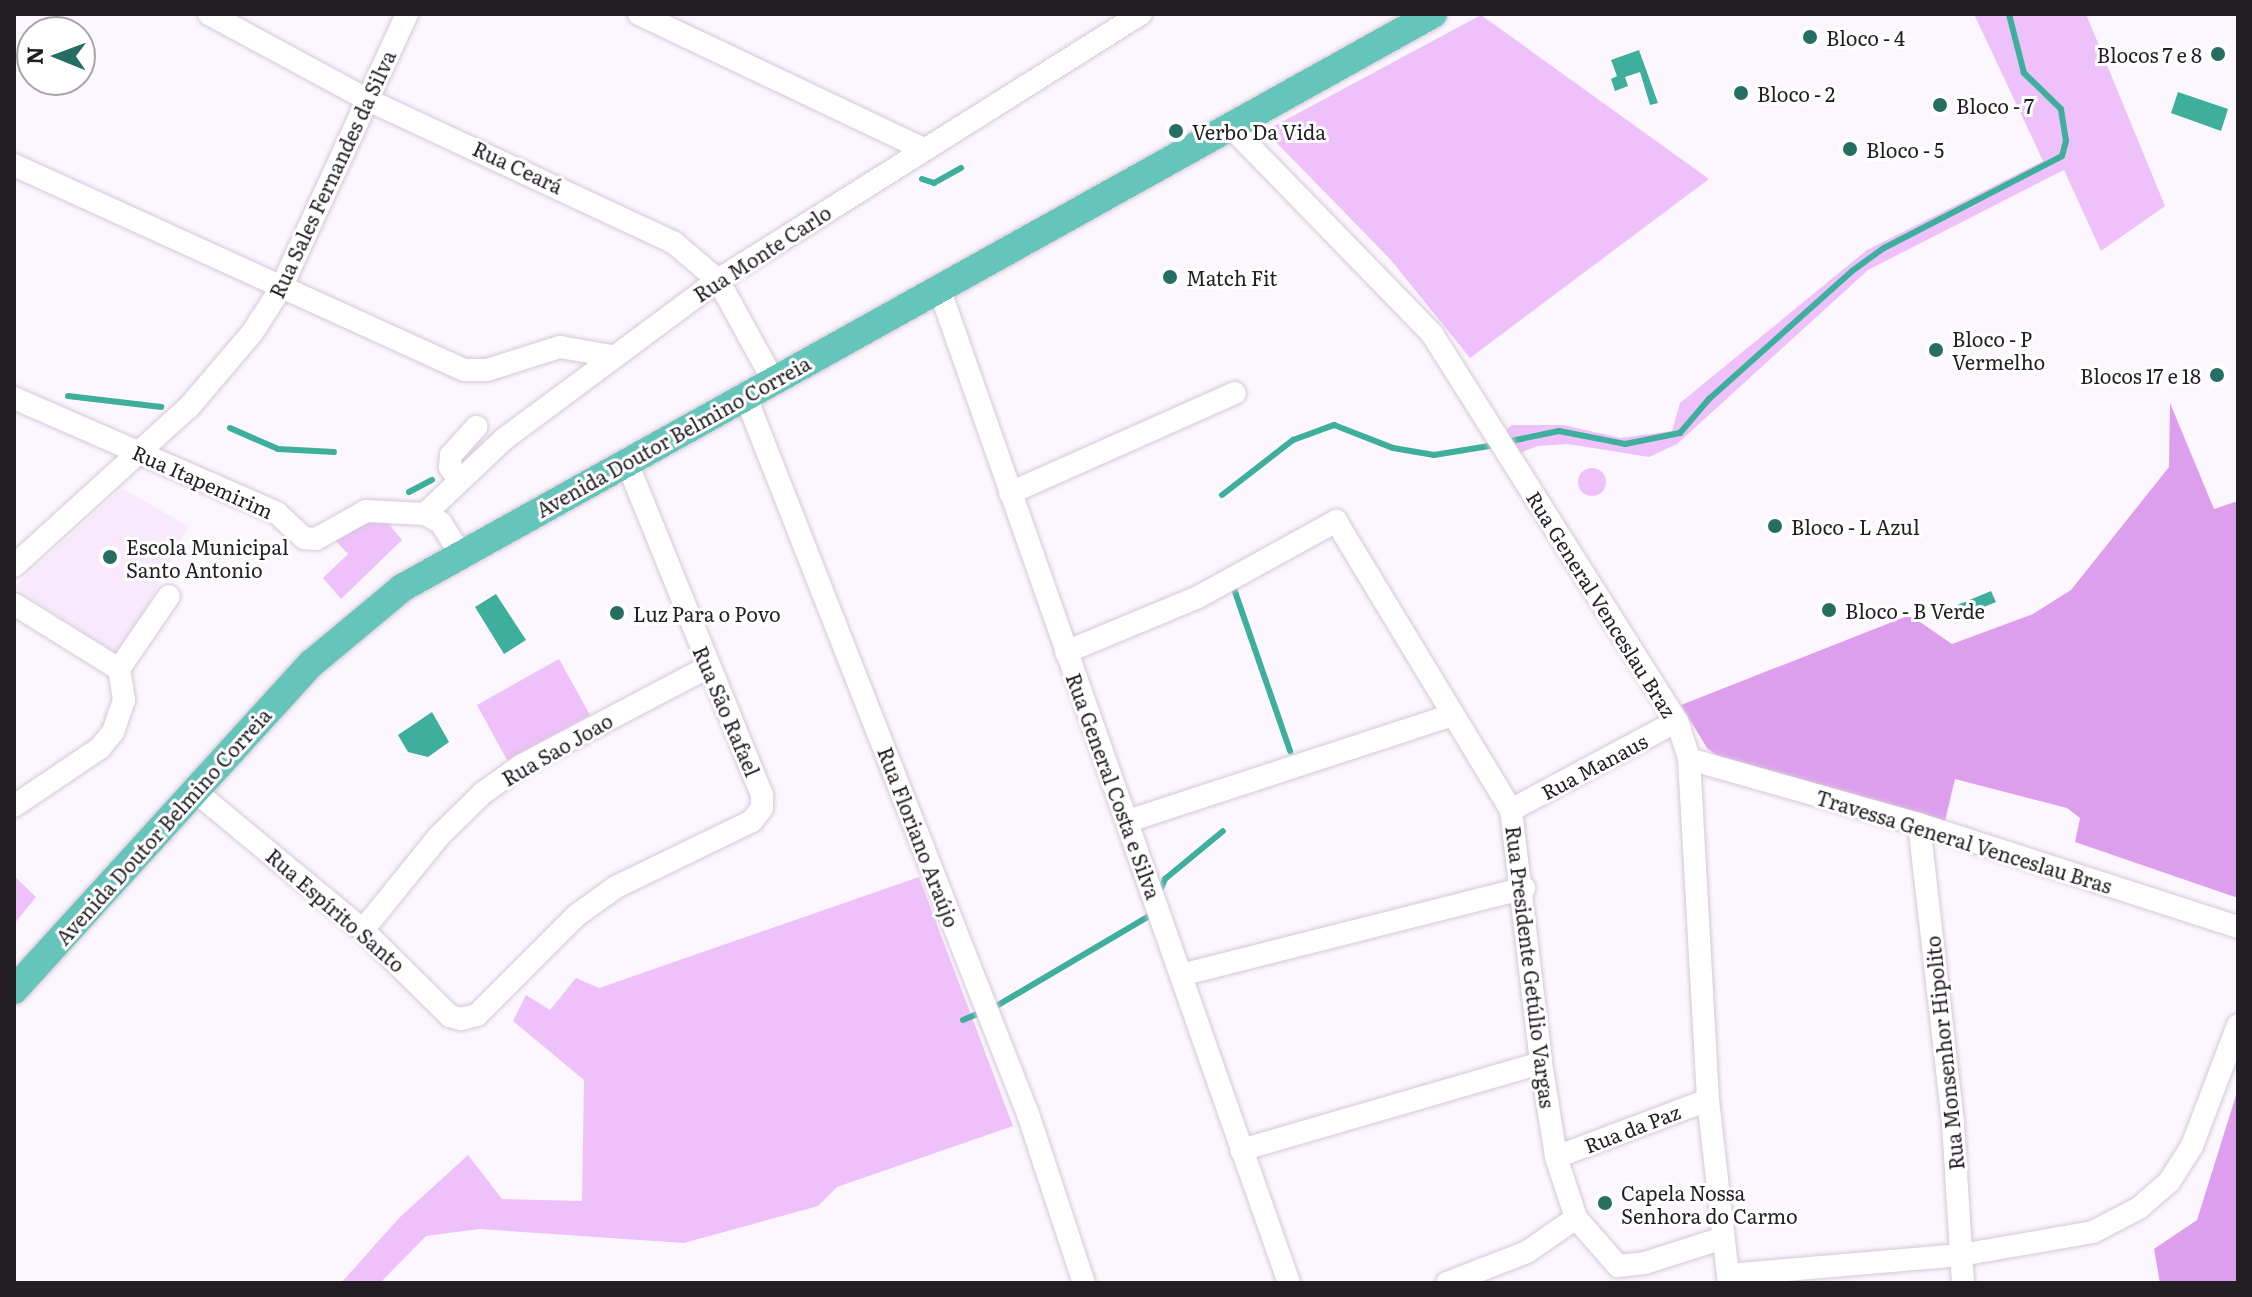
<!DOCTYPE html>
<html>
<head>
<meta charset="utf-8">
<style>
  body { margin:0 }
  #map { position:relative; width:2252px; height:1297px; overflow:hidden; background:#fcf7fe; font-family:Literata,serif }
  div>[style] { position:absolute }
  .built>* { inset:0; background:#f8eafc }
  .green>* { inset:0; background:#eec1fa }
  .round { border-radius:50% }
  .forest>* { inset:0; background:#dd9eee }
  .water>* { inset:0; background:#3eae9d }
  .stream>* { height:6px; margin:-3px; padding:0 3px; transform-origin:3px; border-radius:3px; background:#3eae9d }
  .roads { filter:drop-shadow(0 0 2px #d5c8d8) drop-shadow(0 0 2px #d5c8d8) }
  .minor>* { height:22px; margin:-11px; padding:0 11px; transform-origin:11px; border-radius:11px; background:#fff }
  .major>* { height:28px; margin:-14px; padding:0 14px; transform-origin:14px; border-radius:14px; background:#66c5bb }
  .dots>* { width:22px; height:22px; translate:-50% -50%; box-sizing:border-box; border:4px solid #fff; border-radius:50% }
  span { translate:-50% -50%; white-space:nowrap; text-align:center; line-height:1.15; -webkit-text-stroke:6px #fff; paint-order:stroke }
  .poi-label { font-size:20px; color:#221e24 }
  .left { translate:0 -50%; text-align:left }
  .right { translate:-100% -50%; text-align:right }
  .street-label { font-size:20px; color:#221e24 }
  .frame { position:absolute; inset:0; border:16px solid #221e24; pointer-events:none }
  .north { position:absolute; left:16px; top:16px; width:80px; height:80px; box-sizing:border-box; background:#fff; border:2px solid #a7a5a7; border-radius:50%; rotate:271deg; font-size:22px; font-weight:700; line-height:32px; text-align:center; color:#221e24 }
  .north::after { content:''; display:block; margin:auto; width:28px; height:36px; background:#266d62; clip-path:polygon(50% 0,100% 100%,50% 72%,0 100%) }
</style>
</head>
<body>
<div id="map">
  <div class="built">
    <div style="clip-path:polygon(122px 488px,188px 526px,121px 659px,14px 587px)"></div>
  </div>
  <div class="green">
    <div style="clip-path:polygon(1974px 14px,2086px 14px,2165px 206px,2101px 251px,2064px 170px,1868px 270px,1677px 444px,1649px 457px,1568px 444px,1538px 446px,1517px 454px,1503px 432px,1512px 425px,1563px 425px,1621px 438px,1672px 431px,1680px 403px,1867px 250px,2043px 161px)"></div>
    <div style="clip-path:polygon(1481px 15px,1709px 179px,1470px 358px,1390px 259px,1265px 131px)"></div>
    <div class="round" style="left:1578px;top:468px;width:28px;height:28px"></div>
    <div style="clip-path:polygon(375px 520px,388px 523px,402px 540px,341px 599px,323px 578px,348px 554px,333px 538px,342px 528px)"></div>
    <div style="clip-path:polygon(559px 659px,590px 715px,507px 760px,477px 705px)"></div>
    <div style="clip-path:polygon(14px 876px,36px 897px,14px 924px)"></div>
    <div style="clip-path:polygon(919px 877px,1013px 1126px,837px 1187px,818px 1206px,684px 1243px,480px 1229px,426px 1236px,380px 1283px,341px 1283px,399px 1218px,468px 1155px,502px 1199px,582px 1201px,584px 1080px,513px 1021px,526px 995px,550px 1010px,576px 978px,599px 988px)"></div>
  </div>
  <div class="forest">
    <div style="clip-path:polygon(2170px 403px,2214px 509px,2238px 501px,2238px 898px,2075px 842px,2080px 818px,2067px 808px,1955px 779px,1945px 821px,1727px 764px,1707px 748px,1681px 705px,1910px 615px,1952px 644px,2033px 614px,2071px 590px,2169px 467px)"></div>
    <div style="clip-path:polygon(2238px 1089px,2238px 1283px,2160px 1283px,2154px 1249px,2197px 1220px)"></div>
  </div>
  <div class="water">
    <div style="clip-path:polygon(1639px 50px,1658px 103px,1650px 105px,1640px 72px,1625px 77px,1628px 86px,1615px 91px,1611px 79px,1617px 76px,1611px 60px)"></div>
    <div style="clip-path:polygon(2178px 92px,2228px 109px,2221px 131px,2171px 113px)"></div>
    <div style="clip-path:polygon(1991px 591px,1996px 602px,1953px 620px,1945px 618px,1948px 609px)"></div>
    <div style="clip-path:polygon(496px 594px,526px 640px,504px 654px,475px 607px)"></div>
    <div style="clip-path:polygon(432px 712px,449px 742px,428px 757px,408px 752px,398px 735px)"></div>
  </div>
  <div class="stream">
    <div style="left:922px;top:179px;width:13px;rotate:18deg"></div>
    <div style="left:934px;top:183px;width:31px;rotate:-29deg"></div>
    <div style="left:68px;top:396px;width:94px;rotate:6.7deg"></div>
    <div style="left:230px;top:428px;width:52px;rotate:23.6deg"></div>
    <div style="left:278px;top:449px;width:56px;rotate:3.1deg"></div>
    <div style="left:1506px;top:442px;width:54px;rotate:-11.7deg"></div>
    <div style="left:1559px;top:431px;width:67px;rotate:11.1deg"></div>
    <div style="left:1625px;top:444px;width:56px;rotate:-11.3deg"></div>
    <div style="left:1680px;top:433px;width:45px;rotate:-49.5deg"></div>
    <div style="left:1709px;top:399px;width:192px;rotate:-41.8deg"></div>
    <div style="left:1852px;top:271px;width:39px;rotate:-36deg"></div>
    <div style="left:1884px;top:248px;width:200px;rotate:-27.3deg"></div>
    <div style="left:2062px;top:156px;width:16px;rotate:-75deg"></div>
    <div style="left:2066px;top:141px;width:32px;rotate:-99deg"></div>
    <div style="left:2061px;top:109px;width:52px;rotate:-135.8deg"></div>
    <div style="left:2024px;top:73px;width:61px;rotate:-104.3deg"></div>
    <div style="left:409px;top:492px;width:26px;rotate:-28deg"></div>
    <div style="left:1222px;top:495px;width:90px;rotate:-37.8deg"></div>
    <div style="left:1293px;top:440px;width:44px;rotate:-20.1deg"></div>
    <div style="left:1334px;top:425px;width:63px;rotate:21.3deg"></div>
    <div style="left:1393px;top:448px;width:42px;rotate:9.7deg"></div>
    <div style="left:1434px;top:455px;width:62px;rotate:-9.3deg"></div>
    <div style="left:1233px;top:586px;width:175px;rotate:70.9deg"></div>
    <div style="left:1159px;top:893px;width:15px;rotate:-67deg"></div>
    <div style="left:1165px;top:879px;width:75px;rotate:-39.6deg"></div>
    <div style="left:993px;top:1008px;width:183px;rotate:-30.5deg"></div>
    <div style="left:963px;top:1020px;width:21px;rotate:-23deg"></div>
  </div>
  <div class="roads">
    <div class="minor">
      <div style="left:209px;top:14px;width:179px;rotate:28.4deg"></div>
      <div style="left:366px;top:99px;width:339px;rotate:25deg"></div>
      <div style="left:673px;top:242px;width:59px;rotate:40.2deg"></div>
      <div style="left:718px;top:280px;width:114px;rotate:61.2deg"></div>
      <div style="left:639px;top:14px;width:312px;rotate:25.4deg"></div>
      <div style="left:1231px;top:127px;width:289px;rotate:45.8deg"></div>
      <div style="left:1432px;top:334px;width:458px;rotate:57.7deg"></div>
      <div style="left:1677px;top:721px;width:40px;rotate:72deg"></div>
      <div style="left:1689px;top:759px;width:342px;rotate:86.8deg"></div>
      <div style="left:1708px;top:1100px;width:184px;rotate:83.5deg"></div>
      <div style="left:14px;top:165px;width:494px;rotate:24.5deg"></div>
      <div style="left:464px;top:370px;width:23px"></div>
      <div style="left:487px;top:370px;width:77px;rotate:-17.5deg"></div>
      <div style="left:560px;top:347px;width:52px;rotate:10deg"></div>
      <div style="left:939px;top:288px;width:1055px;rotate:70.62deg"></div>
      <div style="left:745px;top:395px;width:773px;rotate:68.52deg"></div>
      <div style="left:1028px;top:1114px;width:178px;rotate:71.7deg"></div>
      <div style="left:14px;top:398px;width:287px;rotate:23.6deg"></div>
      <div style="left:277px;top:513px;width:37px;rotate:43deg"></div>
      <div style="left:304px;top:538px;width:12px;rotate:5deg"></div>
      <div style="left:316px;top:539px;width:57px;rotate:-29.2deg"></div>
      <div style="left:366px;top:511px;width:59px;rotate:2.9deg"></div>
      <div style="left:425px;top:514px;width:18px;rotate:29deg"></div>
      <div style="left:441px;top:523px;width:36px;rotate:58deg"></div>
      <div style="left:459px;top:480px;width:16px;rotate:-125deg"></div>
      <div style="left:450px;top:467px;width:12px;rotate:-85deg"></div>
      <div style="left:451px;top:455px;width:38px;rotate:-48deg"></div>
      <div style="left:1010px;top:493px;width:246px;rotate:-24deg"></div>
      <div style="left:425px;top:514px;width:109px;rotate:-43.5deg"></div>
      <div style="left:504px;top:439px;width:267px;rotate:-36.6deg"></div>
      <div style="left:718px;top:280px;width:500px;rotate:-32.2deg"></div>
      <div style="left:14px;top:566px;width:236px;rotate:-42.3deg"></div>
      <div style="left:189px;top:407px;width:97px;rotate:-49.6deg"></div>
      <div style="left:252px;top:333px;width:54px;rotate:-57.2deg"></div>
      <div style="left:281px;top:288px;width:302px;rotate:-65.3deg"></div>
      <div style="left:14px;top:604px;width:123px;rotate:31.8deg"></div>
      <div style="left:1066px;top:652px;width:143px;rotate:-22.6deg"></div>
      <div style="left:1198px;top:597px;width:158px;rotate:-28.8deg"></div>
      <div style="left:1336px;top:521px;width:338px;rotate:58.8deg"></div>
      <div style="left:1511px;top:810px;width:255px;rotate:83.2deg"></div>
      <div style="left:1541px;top:1063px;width:95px;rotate:80.9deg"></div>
      <div style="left:1556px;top:1157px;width:64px;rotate:71.8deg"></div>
      <div style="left:1576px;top:1218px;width:64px;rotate:48.8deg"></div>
      <div style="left:1618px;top:1266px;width:27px;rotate:-6deg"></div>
      <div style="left:1645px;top:1263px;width:82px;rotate:-17.8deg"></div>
      <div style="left:1689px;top:759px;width:239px;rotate:15.8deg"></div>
      <div style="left:1919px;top:824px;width:335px;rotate:17.9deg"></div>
      <div style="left:196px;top:792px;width:217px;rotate:39.6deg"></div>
      <div style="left:363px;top:930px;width:122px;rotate:44.7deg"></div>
      <div style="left:450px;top:1016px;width:11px;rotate:15deg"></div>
      <div style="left:461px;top:1019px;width:16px;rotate:-14deg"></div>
      <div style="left:477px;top:1015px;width:141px;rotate:-45deg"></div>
      <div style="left:577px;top:915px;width:48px;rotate:-35.7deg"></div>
      <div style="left:616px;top:887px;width:151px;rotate:-25.9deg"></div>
      <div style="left:752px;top:821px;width:16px;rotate:-52deg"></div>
      <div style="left:762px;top:808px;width:13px;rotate:-90deg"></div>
      <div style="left:762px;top:795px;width:359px;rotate:-112.1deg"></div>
      <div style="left:14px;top:806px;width:104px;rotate:-34deg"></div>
      <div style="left:100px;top:748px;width:21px;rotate:-51deg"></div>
      <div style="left:113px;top:732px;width:34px;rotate:-71deg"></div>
      <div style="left:124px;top:700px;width:31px;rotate:-99deg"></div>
      <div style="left:119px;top:669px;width:88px;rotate:-55.6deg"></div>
      <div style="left:1511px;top:810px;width:188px;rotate:-28.2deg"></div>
      <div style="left:1128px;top:821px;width:342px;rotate:-18.1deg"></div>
      <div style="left:1919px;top:824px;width:302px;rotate:83.5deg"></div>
      <div style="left:1953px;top:1124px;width:159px;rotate:86.4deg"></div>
      <div style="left:363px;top:930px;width:121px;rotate:-51deg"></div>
      <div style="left:439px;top:836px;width:62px;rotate:-44.3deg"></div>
      <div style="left:483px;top:793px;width:48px;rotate:-35.7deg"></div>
      <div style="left:522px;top:765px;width:210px;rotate:-27.8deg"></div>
      <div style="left:1181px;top:975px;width:354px;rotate:-14.2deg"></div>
      <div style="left:1241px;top:1150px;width:312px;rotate:-16.2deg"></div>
      <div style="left:1556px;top:1157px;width:162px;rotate:-20.6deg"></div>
      <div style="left:1728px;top:1275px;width:234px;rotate:-4.9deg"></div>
      <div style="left:1961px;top:1255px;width:134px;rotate:-9.9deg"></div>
      <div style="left:2093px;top:1232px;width:52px;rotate:-27.6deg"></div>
      <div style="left:2139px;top:1208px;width:40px;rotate:-41deg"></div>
      <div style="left:2169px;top:1182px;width:43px;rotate:-57.4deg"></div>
      <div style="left:2192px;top:1146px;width:129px;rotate:-69.2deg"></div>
      <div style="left:1447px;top:1283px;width:86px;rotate:-21.2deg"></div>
      <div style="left:1527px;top:1252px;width:60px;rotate:-34.8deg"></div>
    </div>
    <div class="major">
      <div style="left:14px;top:990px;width:442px;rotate:-47.7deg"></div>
      <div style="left:312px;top:663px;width:117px;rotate:-39.8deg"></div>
      <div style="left:402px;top:588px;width:1180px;rotate:-29.11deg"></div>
    </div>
  </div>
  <div class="dots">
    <div style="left:1810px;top:37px;background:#266d62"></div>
    <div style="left:2218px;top:54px;background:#266d62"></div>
    <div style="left:1741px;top:93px;background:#266d62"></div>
    <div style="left:1940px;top:105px;background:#266d62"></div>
    <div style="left:1176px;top:131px;background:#266d62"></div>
    <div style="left:1850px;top:149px;background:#266d62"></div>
    <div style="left:1170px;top:277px;background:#266d62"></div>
    <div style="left:1936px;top:350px;background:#266d62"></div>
    <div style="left:2217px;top:375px;background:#266d62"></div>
    <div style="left:1775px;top:526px;background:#266d62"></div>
    <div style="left:110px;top:557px;background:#266d62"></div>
    <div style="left:1829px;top:610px;background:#266d62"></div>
    <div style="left:617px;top:613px;background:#266d62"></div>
    <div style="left:1605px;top:1203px;background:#266d62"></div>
  </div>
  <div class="poi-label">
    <span class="left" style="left:1826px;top:37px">Bloco - 4</span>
    <span class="right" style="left:2202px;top:54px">Blocos 7 e 8</span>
    <span class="left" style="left:1757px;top:93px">Bloco - 2</span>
    <span class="left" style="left:1956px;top:105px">Bloco - 7</span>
    <span class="left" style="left:1192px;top:131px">Verbo Da Vida</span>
    <span class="left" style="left:1866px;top:149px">Bloco - 5</span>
    <span class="left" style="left:1186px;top:277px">Match Fit</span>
    <span class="left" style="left:1952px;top:350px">Bloco - P<br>Vermelho</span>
    <span class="right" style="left:2201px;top:375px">Blocos 17 e 18</span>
    <span class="left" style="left:1791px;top:526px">Bloco - L Azul</span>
    <span class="left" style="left:126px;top:558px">Escola Municipal<br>Santo Antonio</span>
    <span class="left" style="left:1845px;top:610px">Bloco - B Verde</span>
    <span class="left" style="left:633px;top:613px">Luz Para o Povo</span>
    <span class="left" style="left:1621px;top:1204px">Capela Nossa<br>Senhora do Carmo</span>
  </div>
  <div class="street-label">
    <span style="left:518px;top:167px;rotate:25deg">Rua Ceará</span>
    <span style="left:332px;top:174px;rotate:-65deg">Rua Sales Fernandes da Silva</span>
    <span style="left:762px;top:253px;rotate:-33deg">Rua Monte Carlo</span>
    <span style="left:673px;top:436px;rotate:-29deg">Avenida Doutor Belmino Correia</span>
    <span style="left:203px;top:481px;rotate:24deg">Rua Itapemirim</span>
    <span style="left:1602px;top:604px;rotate:58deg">Rua General Venceslau Braz</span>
    <span style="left:727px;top:711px;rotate:67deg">Rua São Rafael</span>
    <span style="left:557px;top:749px;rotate:-30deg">Rua Sao Joao</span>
    <span style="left:1594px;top:766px;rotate:-28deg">Rua Manaus</span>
    <span style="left:1114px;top:786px;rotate:70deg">Rua General Costa e Silva</span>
    <span style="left:163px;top:826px;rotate:-48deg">Avenida Doutor Belmino Correia</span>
    <span style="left:919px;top:837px;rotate:69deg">Rua Floriano Araújo</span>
    <span style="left:1964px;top:841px;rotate:17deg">Travessa General Venceslau Bras</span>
    <span style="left:336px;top:910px;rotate:41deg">Rua Espírito Santo</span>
    <span style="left:1531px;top:967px;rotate:83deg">Rua Presidente Getúlio Vargas</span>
    <span style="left:1944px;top:1053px;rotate:-96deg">Rua Monsenhor Hipolito</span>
    <span style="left:1632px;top:1128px;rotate:-21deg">Rua da Paz</span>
  </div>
  <div class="frame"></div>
  <div class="north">N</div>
</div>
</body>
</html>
